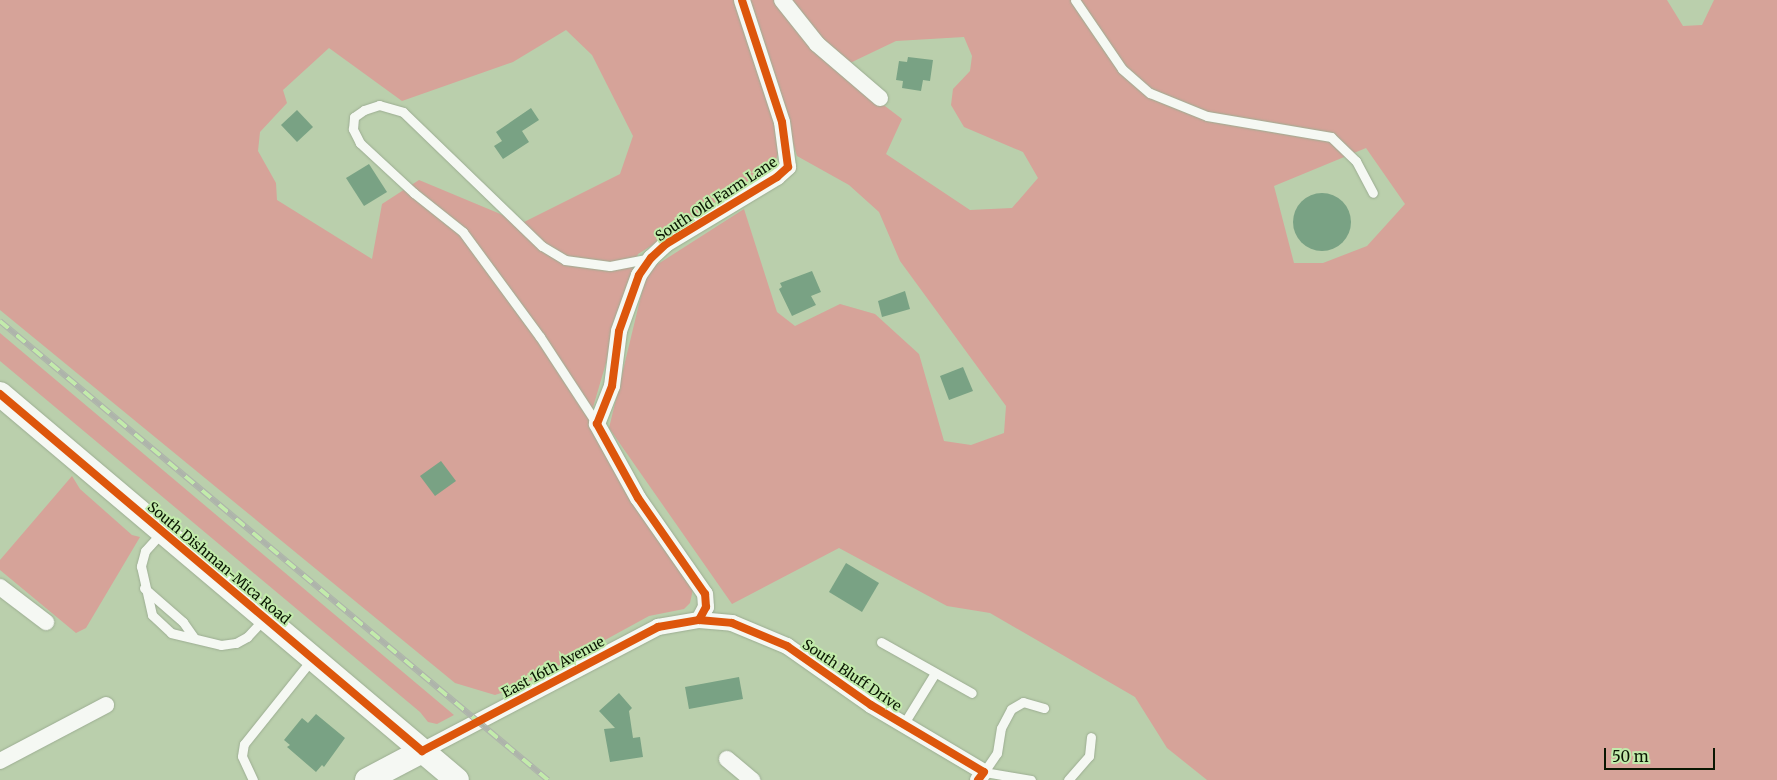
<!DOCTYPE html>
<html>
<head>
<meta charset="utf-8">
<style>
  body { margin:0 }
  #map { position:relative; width:1777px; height:780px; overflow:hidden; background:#bacfac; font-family:Merriweather,serif }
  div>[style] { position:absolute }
  .green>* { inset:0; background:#d6a399 }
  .building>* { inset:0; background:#79a284 }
  .round { border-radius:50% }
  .roads { filter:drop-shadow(0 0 1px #9cad92) drop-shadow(0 0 1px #9cad92) }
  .lane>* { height:9px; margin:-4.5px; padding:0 4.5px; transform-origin:4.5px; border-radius:4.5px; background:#f5f8f3 }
  .street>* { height:16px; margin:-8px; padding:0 8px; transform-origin:8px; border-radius:8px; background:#f5f8f3 }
  .secondary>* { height:24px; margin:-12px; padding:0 12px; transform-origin:12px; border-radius:12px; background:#f5f8f3 }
  .rail>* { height:5.5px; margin-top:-2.75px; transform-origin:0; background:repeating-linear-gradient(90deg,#c2ebab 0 11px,#aeb4ab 0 22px); box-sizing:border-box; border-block:1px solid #aeb4ab }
  .cycleway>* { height:8px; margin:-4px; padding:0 4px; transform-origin:4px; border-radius:4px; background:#dd560c }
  span { translate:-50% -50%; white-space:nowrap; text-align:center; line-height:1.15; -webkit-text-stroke:4px #c2ebab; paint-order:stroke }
  .street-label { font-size:14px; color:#0a1702 }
  .scale { position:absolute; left:1604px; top:748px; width:111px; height:22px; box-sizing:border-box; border:2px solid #0a1702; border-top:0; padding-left:6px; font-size:15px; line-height:18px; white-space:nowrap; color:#0a1702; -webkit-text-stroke:4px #c2ebab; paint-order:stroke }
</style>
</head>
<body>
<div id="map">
  <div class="green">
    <div style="clip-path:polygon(evenodd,0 0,735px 0,776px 124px,778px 154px,772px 171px,638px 254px,589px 421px,693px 589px,690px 603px,684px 609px,649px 616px,519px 687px,495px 695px,455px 683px,0 310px,0 0,566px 30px,592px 55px,633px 136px,620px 174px,522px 223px,419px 180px,382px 204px,372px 259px,277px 200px,276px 183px,258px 151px,260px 132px,287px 103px,283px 90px,329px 48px,402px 101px,513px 62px,566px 30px)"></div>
    <div style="clip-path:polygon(evenodd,746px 0,1667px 0,1683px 26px,1702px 25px,1714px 0,1777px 0,1777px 780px,1207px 780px,1167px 748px,1135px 697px,990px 613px,947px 606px,839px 548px,732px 604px,609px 428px,647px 271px,744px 209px,777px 312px,795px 326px,840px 304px,875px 314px,919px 354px,944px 441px,971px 445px,1004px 433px,1006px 406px,900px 261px,879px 212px,849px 185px,797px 156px,746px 0,964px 37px,972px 56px,970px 71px,953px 89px,951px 105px,964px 127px,1023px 152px,1038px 178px,1012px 208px,970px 210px,886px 154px,902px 119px,843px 74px,850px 63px,896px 41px,964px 37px,746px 0,1366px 148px,1405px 204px,1367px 246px,1323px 263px,1294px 263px,1274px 186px,1366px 148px)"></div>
    <div style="clip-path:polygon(0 333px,454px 715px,437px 724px,428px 722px,420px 712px,0 361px)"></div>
    <div style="clip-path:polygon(72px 476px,80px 489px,132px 535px,140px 537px,86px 628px,76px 633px,0 570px,0 560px)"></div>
  </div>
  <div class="building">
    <div style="clip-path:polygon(908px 57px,933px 60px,930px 81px,923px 80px,921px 91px,902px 88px,903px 81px,896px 80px,899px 61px,907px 62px)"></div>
    <div style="clip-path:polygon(531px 108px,539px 120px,522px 131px,529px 142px,503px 159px,494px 146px,502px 141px,496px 132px)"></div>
    <div style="clip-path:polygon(297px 110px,313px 127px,297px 142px,281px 125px)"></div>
    <div style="clip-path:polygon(369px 164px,387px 192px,364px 206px,346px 178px)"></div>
    <div class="round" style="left:1293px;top:193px;width:58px;height:58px"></div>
    <div style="clip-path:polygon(812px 271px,821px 292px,811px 296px,816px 305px,792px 316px,779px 289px,782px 287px,780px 283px)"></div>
    <div style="clip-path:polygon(905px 291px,910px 309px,882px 317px,878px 301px)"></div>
    <div style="clip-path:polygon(963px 367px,973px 391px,949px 400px,940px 376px)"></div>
    <div style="clip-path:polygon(441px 461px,456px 481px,435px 496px,420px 476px)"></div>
    <div style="clip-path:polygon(846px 563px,879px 583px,862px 612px,829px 592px)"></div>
    <div style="clip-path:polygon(739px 677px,743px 699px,689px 709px,685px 687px)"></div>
    <div style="clip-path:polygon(619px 693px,632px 708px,629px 711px,633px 738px,640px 737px,643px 757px,610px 762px,604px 729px,615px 728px,599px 711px)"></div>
    <div style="clip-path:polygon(316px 714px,345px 738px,324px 767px,322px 765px,316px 772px,287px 747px,290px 745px,284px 740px,302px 718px,308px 723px)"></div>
  </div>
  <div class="roads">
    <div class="lane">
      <div style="left:1075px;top:0;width:83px;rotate:55.7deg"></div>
      <div style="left:1122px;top:69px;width:37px;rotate:41deg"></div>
      <div style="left:1150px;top:93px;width:61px;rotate:22deg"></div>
      <div style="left:1207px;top:116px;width:126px;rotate:9.6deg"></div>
      <div style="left:1331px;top:137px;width:35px;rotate:44deg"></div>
      <div style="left:1356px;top:161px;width:36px;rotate:62deg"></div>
      <div style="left:597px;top:424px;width:104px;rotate:-123.2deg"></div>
      <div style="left:540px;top:337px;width:130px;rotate:-126.3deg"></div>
      <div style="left:463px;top:232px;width:63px;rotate:-141.5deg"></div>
      <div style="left:414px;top:193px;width:74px;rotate:-137.2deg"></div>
      <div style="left:360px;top:143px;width:16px;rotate:-117deg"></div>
      <div style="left:353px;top:129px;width:12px;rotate:-85deg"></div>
      <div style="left:354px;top:117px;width:12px;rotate:-35deg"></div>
      <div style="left:364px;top:110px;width:16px;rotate:-18deg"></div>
      <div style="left:379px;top:105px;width:25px;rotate:16deg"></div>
      <div style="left:403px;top:112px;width:193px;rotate:44deg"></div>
      <div style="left:542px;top:246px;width:27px;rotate:31deg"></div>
      <div style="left:565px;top:260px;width:45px;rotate:7.6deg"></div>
      <div style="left:610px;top:266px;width:42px;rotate:-11deg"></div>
      <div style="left:163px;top:531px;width:27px;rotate:132deg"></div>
      <div style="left:145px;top:551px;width:16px;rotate:105deg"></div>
      <div style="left:141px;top:566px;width:50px;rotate:77.3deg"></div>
      <div style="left:152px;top:615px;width:26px;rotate:43deg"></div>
      <div style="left:171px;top:633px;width:51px;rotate:13.5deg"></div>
      <div style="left:221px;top:645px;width:15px;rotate:-8deg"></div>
      <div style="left:236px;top:643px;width:13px;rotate:-29deg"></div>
      <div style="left:247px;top:637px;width:26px;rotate:-47deg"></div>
      <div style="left:144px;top:588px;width:52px;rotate:41.1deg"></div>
      <div style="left:183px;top:622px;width:19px;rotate:55deg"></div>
      <div style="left:881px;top:642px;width:104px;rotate:29.3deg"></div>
      <div style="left:903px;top:725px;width:61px;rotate:-58.4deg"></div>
      <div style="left:253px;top:780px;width:26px;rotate:-115deg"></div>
      <div style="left:242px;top:756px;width:12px;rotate:-81deg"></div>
      <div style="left:244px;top:744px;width:109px;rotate:-51.3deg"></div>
      <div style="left:1031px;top:780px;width:48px;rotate:-170.3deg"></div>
      <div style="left:984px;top:772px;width:23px;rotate:-56deg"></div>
      <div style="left:997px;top:753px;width:25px;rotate:-81deg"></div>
      <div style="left:1001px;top:728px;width:21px;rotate:-62deg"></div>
      <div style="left:1011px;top:709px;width:14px;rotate:-30deg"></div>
      <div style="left:1023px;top:702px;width:22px;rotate:16deg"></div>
      <div style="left:1068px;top:780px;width:32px;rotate:-49deg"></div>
      <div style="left:1089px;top:756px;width:19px;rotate:-84deg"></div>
    </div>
    <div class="street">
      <div style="left:782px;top:0;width:56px;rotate:51.5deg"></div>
      <div style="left:817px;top:44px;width:83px;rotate:40.6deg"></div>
      <div style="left:0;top:587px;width:58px;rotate:37.3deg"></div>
      <div style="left:699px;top:620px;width:15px;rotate:-62deg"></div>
      <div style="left:706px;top:607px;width:13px;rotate:-94deg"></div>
      <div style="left:705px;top:594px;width:117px;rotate:-124.9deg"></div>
      <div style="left:638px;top:498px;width:85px;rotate:-119deg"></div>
      <div style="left:597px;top:424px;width:41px;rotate:-68.5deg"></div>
      <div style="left:612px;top:386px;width:55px;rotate:-82.7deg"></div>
      <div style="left:619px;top:331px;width:59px;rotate:-70.3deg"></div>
      <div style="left:639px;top:275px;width:21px;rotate:-55deg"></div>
      <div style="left:651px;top:258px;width:21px;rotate:-43deg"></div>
      <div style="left:666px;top:244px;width:130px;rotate:-31.1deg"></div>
      <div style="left:777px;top:177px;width:15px;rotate:-42deg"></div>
      <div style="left:788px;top:167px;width:45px;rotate:-97.6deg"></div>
      <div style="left:782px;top:122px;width:128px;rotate:-108.2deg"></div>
      <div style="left:422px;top:751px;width:267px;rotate:-27.7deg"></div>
      <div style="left:658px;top:627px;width:42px;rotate:-9.7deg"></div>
      <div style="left:699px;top:620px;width:33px;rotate:5deg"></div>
      <div style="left:732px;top:623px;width:60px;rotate:22.7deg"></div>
      <div style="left:787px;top:646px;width:103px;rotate:35.1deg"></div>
      <div style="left:871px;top:705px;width:131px;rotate:30.7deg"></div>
      <div style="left:984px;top:772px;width:10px;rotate:127deg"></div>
      <div style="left:727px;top:759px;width:33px;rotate:40deg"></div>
      <div style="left:0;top:761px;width:120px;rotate:-27.8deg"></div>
    </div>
    <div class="secondary">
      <div style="left:0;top:394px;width:598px;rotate:40.19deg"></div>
      <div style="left:367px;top:780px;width:62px;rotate:-27.8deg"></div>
    </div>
  </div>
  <div class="rail">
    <div style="left:0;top:321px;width:715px;rotate:39.95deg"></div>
  </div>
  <div class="cycleway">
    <div style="left:0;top:394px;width:553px;rotate:40.23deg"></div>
    <div style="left:422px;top:751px;width:267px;rotate:-27.7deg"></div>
    <div style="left:658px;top:627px;width:42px;rotate:-9.7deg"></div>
    <div style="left:699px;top:620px;width:33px;rotate:5deg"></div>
    <div style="left:732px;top:623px;width:60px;rotate:22.7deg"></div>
    <div style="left:787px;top:646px;width:103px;rotate:35.1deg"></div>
    <div style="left:871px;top:705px;width:131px;rotate:30.7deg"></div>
    <div style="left:984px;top:772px;width:10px;rotate:127deg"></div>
    <div style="left:699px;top:620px;width:15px;rotate:-62deg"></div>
    <div style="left:706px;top:607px;width:13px;rotate:-94deg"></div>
    <div style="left:705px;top:594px;width:117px;rotate:-124.9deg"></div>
    <div style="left:638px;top:498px;width:85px;rotate:-119deg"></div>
    <div style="left:597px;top:424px;width:41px;rotate:-68.5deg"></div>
    <div style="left:612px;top:386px;width:55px;rotate:-82.7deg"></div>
    <div style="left:619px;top:331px;width:59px;rotate:-70.3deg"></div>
    <div style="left:639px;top:275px;width:21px;rotate:-55deg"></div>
    <div style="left:651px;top:258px;width:21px;rotate:-43deg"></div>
    <div style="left:666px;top:244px;width:130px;rotate:-31.1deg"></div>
    <div style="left:777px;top:177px;width:15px;rotate:-42deg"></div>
    <div style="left:788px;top:167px;width:45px;rotate:-97.6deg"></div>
    <div style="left:782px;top:122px;width:128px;rotate:-108.2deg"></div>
  </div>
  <div class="street-label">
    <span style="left:716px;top:199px;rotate:-33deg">South Old Farm Lane</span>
    <span style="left:219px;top:563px;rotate:40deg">South Dishman-Mica Road</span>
    <span style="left:553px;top:667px;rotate:-28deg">East 16th Avenue</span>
    <span style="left:852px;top:675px;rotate:34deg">South Bluff Drive</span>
  </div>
  <div class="scale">50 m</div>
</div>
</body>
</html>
